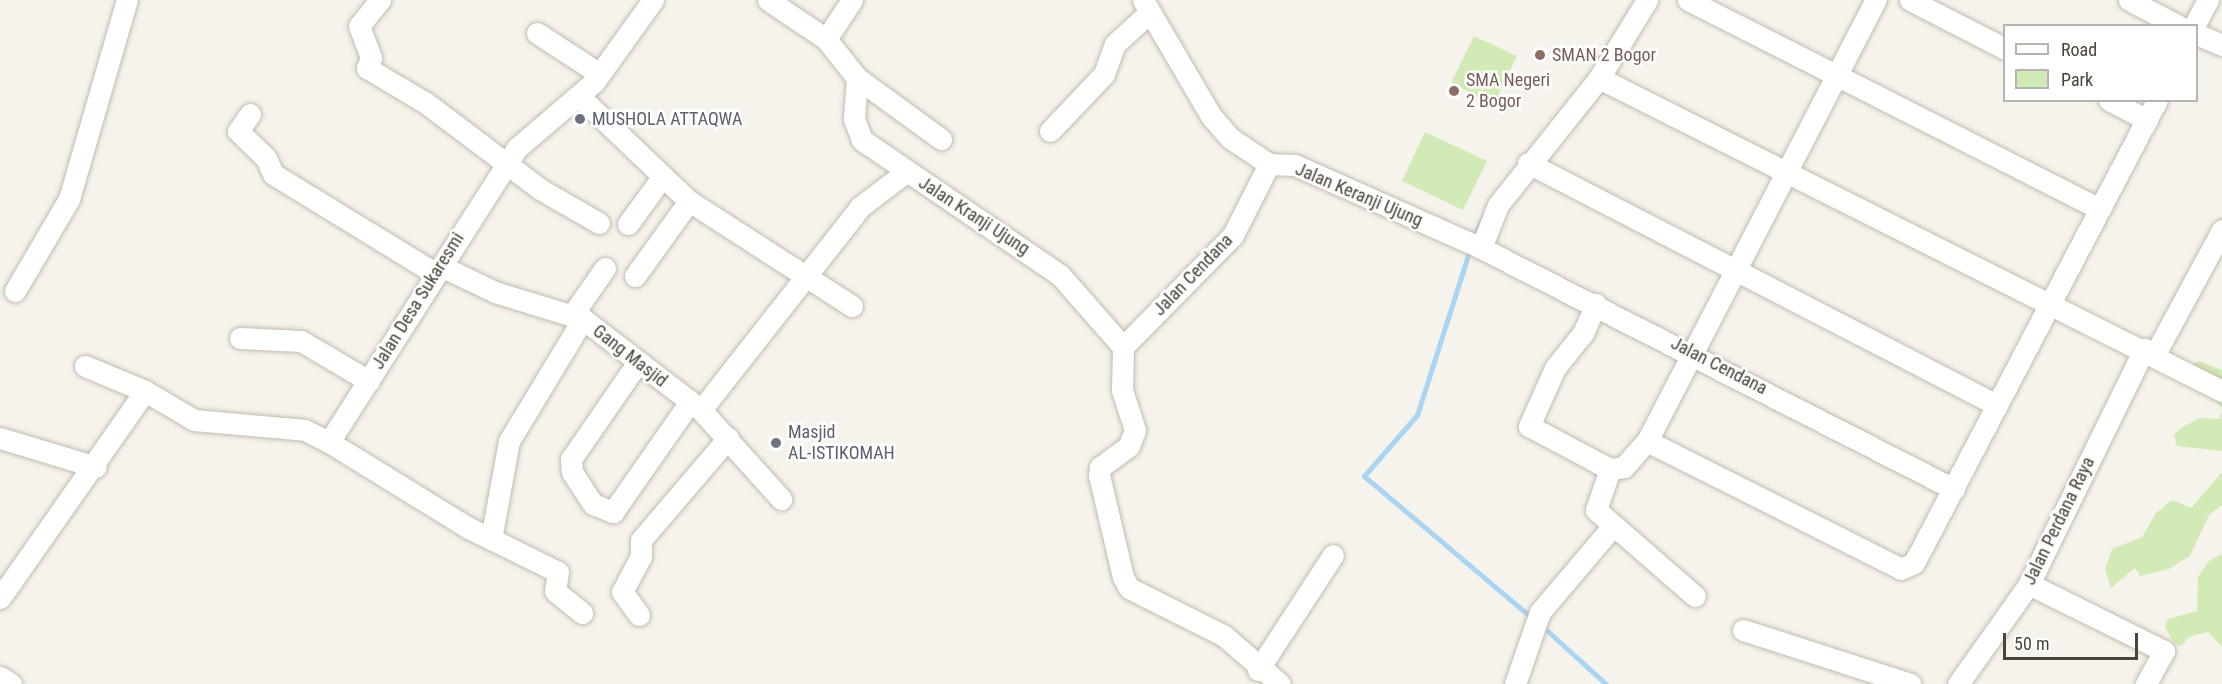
<!DOCTYPE html>
<html>
<head>
<meta charset="utf-8">
<style>
  body { margin:0 }
  #map { position:relative; width:2222px; height:684px; overflow:hidden; background:#f6f3ec; font-family:"Roboto Condensed",sans-serif }
  div>[style] { position:absolute }
  .green>* { inset:0; background:#d2eab5 }
  .stream>* { height:5px; margin:-2.5px; padding:0 2.5px; transform-origin:2.5px; border-radius:2.5px; background:#a9d4f2 }
  .roads { filter:drop-shadow(0 0 2px #c2bbae) drop-shadow(0 0 2px #c2bbae) }
  .minor>* { height:21px; margin:-10.5px; padding:0 10.5px; transform-origin:10.5px; border-radius:10.5px; background:#fff }
  .dots>* { width:16px; height:16px; translate:-50% -50%; box-sizing:border-box; border:3px solid #fff; border-radius:50% }
  span { translate:-50% -50%; white-space:nowrap; text-align:center; line-height:1.15; -webkit-text-stroke:5px #fff; paint-order:stroke }
  .education-label { font-size:18px; color:#785e54 }
  .left { translate:0 -50%; text-align:left }
  .worship-label { font-size:18px; color:#5b616d }
  .street-label { font-size:18px; color:#4b4439 }
  .legend { position:absolute; left:2003px; top:24px; width:195px; height:78px; box-sizing:border-box; background:#fff; border:2px solid #b7b4b0; margin:0; padding:8px 10px; list-style:none; font-size:18px; color:#4b4439 }
  .legend li { display:flex; align-items:center; gap:12px; height:30px }
  .legend b { width:30px; border:2px solid #b7b4b0 }
  .scale { position:absolute; left:2003px; top:633px; width:135px; height:27px; box-sizing:border-box; border:3px solid #4b4439; border-top:0; padding-left:8px; font-size:18px; line-height:21px; white-space:nowrap; color:#4b4439; -webkit-text-stroke:4px #fff; paint-order:stroke }
</style>
</head>
<body>
<div id="map">
  <div class="green">
    <div style="clip-path:polygon(1474px 36px,1517px 56px,1494px 104px,1451px 83px)"></div>
    <div style="clip-path:polygon(1425px 132px,1487px 161px,1463px 210px,1402px 181px)"></div>
    <div style="clip-path:polygon(2199px 361px,2222px 370px,2222px 409px,2187px 367px)"></div>
    <div style="clip-path:polygon(2222px 411px,2222px 451px,2177px 446px,2174px 435px,2181px 428px,2200px 418px,2220px 419px)"></div>
    <div style="clip-path:polygon(2222px 472px,2222px 505px,2209px 515px,2190px 556px,2169px 569px,2140px 576px,2135px 568px,2111px 588px,2105px 569px,2112px 549px,2142px 537px,2156px 513px,2172px 500px,2191px 508px)"></div>
    <div style="clip-path:polygon(2222px 554px,2222px 647px,2208px 632px,2188px 637px,2182px 646px,2174px 643px,2165px 627px,2168px 619px,2197px 611px,2198px 577px,2209px 561px)"></div>
  </div>
  <div class="stream">
    <div style="left:1472px;top:240px;width:27px;rotate:-63deg"></div>
    <div style="left:1470px;top:249px;width:174px;rotate:107.7deg"></div>
    <div style="left:1417px;top:415px;width:81px;rotate:131deg"></div>
    <div style="left:1364px;top:476px;width:220px;rotate:40.2deg"></div>
    <div style="left:1542px;top:626px;width:86px;rotate:42.2deg"></div>
  </div>
  <div class="roads">
    <div class="minor">
      <div style="left:380px;top:0;width:33px;rotate:129deg"></div>
      <div style="left:359px;top:26px;width:34px;rotate:69deg"></div>
      <div style="left:371px;top:58px;width:11px;rotate:112deg"></div>
      <div style="left:367px;top:68px;width:69px;rotate:30.7deg"></div>
      <div style="left:426px;top:103px;width:143px;rotate:37deg"></div>
      <div style="left:540px;top:189px;width:68px;rotate:30deg"></div>
      <div style="left:768px;top:0;width:70px;rotate:33.9deg"></div>
      <div style="left:826px;top:39px;width:50px;rotate:51.5deg"></div>
      <div style="left:857px;top:78px;width:104px;rotate:36deg"></div>
      <div style="left:1143px;top:0;width:134px;rotate:59.6deg"></div>
      <div style="left:1211px;top:116px;width:29px;rotate:49deg"></div>
      <div style="left:1230px;top:138px;width:47px;rotate:33.7deg"></div>
      <div style="left:1269px;top:164px;width:26px;rotate:2deg"></div>
      <div style="left:1295px;top:165px;width:204px;rotate:24deg"></div>
      <div style="left:1481px;top:248px;width:531px;rotate:27deg"></div>
      <div style="left:1688px;top:0;width:462px;rotate:26.9deg"></div>
      <div style="left:1910px;top:0;width:106px;rotate:27.1deg"></div>
      <div style="left:2129px;top:0;width:56px;rotate:27.5deg"></div>
      <div style="left:2194px;top:26px;width:30px;rotate:-62deg"></div>
      <div style="left:537px;top:33px;width:75px;rotate:33.1deg"></div>
      <div style="left:2196px;top:34px;width:28px;rotate:23deg"></div>
      <div style="left:826px;top:39px;width:47px;rotate:-56.3deg"></div>
      <div style="left:857px;top:78px;width:41px;rotate:94.2deg"></div>
      <div style="left:854px;top:119px;width:22px;rotate:69deg"></div>
      <div style="left:862px;top:140px;width:240px;rotate:34.3deg"></div>
      <div style="left:1060px;top:275px;width:96px;rotate:48.8deg"></div>
      <div style="left:1599px;top:78px;width:697px;rotate:26.68deg"></div>
      <div style="left:580px;top:97px;width:151px;rotate:43.7deg"></div>
      <div style="left:689px;top:201px;width:194px;rotate:32.8deg"></div>
      <div style="left:2109px;top:100px;width:43px;rotate:27.8deg"></div>
      <div style="left:250px;top:114px;width:21px;rotate:125deg"></div>
      <div style="left:238px;top:131px;width:39px;rotate:44deg"></div>
      <div style="left:266px;top:158px;width:17px;rotate:66deg"></div>
      <div style="left:273px;top:174px;width:191px;rotate:31.5deg"></div>
      <div style="left:1050px;top:131px;width:79px;rotate:-46.5deg"></div>
      <div style="left:1104px;top:74px;width:32px;rotate:-70deg"></div>
      <div style="left:1115px;top:44px;width:47px;rotate:-42.4deg"></div>
      <div style="left:1528px;top:163px;width:526px;rotate:27.3deg"></div>
      <div style="left:628px;top:224px;width:59px;rotate:-53.9deg"></div>
      <div style="left:1481px;top:248px;width:46px;rotate:-68.4deg"></div>
      <div style="left:1498px;top:205px;width:162px;rotate:-51.5deg"></div>
      <div style="left:1599px;top:78px;width:92px;rotate:-58.4deg"></div>
      <div style="left:443px;top:267px;width:58px;rotate:25.7deg"></div>
      <div style="left:495px;top:292px;width:92px;rotate:17.1deg"></div>
      <div style="left:583px;top:319px;width:149px;rotate:37.6deg"></div>
      <div style="left:701px;top:410px;width:120px;rotate:48deg"></div>
      <div style="left:635px;top:276px;width:92px;rotate:-54.2deg"></div>
      <div style="left:15px;top:291px;width:107px;rotate:-59.6deg"></div>
      <div style="left:69px;top:199px;width:207px;rotate:-73.8deg"></div>
      <div style="left:1596px;top:304px;width:32px;rotate:114deg"></div>
      <div style="left:1583px;top:333px;width:45px;rotate:128.7deg"></div>
      <div style="left:1555px;top:368px;width:64px;rotate:114.1deg"></div>
      <div style="left:1529px;top:426px;width:92px;rotate:28deg"></div>
      <div style="left:1610px;top:469px;width:14px;rotate:-8deg"></div>
      <div style="left:1624px;top:467px;width:35px;rotate:-49deg"></div>
      <div style="left:1647px;top:441px;width:497px;rotate:-62.6deg"></div>
      <div style="left:573px;top:314px;width:56px;rotate:-55.2deg"></div>
      <div style="left:240px;top:338px;width:61px;rotate:2.8deg"></div>
      <div style="left:301px;top:341px;width:79px;rotate:30.5deg"></div>
      <div style="left:1123px;top:347px;width:43px;rotate:91.3deg"></div>
      <div style="left:1122px;top:390px;width:42px;rotate:72deg"></div>
      <div style="left:1135px;top:430px;width:17px;rotate:111deg"></div>
      <div style="left:1129px;top:446px;width:36px;rotate:144deg"></div>
      <div style="left:1100px;top:467px;width:8px;rotate:97deg"></div>
      <div style="left:1099px;top:475px;width:105px;rotate:76.8deg"></div>
      <div style="left:1123px;top:577px;width:13px;rotate:61deg"></div>
      <div style="left:1129px;top:588px;width:105px;rotate:26.6deg"></div>
      <div style="left:1223px;top:635px;width:75px;rotate:40.7deg"></div>
      <div style="left:1123px;top:347px;width:157px;rotate:-45.5deg"></div>
      <div style="left:1233px;top:235px;width:80px;rotate:-63.1deg"></div>
      <div style="left:2155px;top:354px;width:141px;rotate:-61.6deg"></div>
      <div style="left:638px;top:362px;width:118px;rotate:124.6deg"></div>
      <div style="left:571px;top:459px;width:13px;rotate:86deg"></div>
      <div style="left:572px;top:472px;width:38px;rotate:57deg"></div>
      <div style="left:593px;top:504px;width:22px;rotate:22deg"></div>
      <div style="left:613px;top:512px;width:133px;rotate:-55.1deg"></div>
      <div style="left:85px;top:366px;width:65px;rotate:22.6deg"></div>
      <div style="left:701px;top:410px;width:258px;rotate:-51.9deg"></div>
      <div style="left:860px;top:207px;width:58px;rotate:-37.3deg"></div>
      <div style="left:0;top:438px;width:100px;rotate:16.8deg"></div>
      <div style="left:1647px;top:441px;width:284px;rotate:26.7deg"></div>
      <div style="left:1901px;top:569px;width:14px;rotate:-25deg"></div>
      <div style="left:1914px;top:563px;width:523px;rotate:-62.31deg"></div>
      <div style="left:329px;top:442px;width:164px;rotate:31.6deg"></div>
      <div style="left:469px;top:528px;width:99px;rotate:26.3deg"></div>
      <div style="left:558px;top:572px;width:19px;rotate:99deg"></div>
      <div style="left:555px;top:591px;width:35px;rotate:39deg"></div>
      <div style="left:1610px;top:469px;width:43px;rotate:108.9deg"></div>
      <div style="left:1596px;top:510px;width:131px;rotate:41deg"></div>
      <div style="left:491px;top:539px;width:100px;rotate:-79.6deg"></div>
      <div style="left:509px;top:441px;width:143px;rotate:-58.8deg"></div>
      <div style="left:2029px;top:584px;width:151px;rotate:26.4deg"></div>
      <div style="left:2164px;top:651px;width:38px;rotate:119deg"></div>
      <div style="left:0;top:598px;width:253px;rotate:-55deg"></div>
      <div style="left:145px;top:391px;width:57px;rotate:30.6deg"></div>
      <div style="left:194px;top:420px;width:111px;rotate:5.1deg"></div>
      <div style="left:305px;top:430px;width:27px;rotate:27deg"></div>
      <div style="left:329px;top:442px;width:349px;rotate:-57.4deg"></div>
      <div style="left:517px;top:148px;width:101px;rotate:-40.6deg"></div>
      <div style="left:594px;top:82px;width:101px;rotate:-54.3deg"></div>
      <div style="left:639px;top:615px;width:29px;rotate:-126deg"></div>
      <div style="left:622px;top:592px;width:40px;rotate:-62deg"></div>
      <div style="left:641px;top:557px;width:17px;rotate:-90deg"></div>
      <div style="left:641px;top:540px;width:134px;rotate:-49.5deg"></div>
      <div style="left:1743px;top:630px;width:176px;rotate:17.9deg"></div>
      <div style="left:1258px;top:670px;width:137px;rotate:-56.9deg"></div>
      <div style="left:0;top:677px;width:13px;rotate:32deg"></div>
      <div style="left:1515px;top:684px;width:76px;rotate:-70.9deg"></div>
      <div style="left:1540px;top:612px;width:113px;rotate:-49.7deg"></div>
      <div style="left:1958px;top:684px;width:123px;rotate:-54.6deg"></div>
      <div style="left:2029px;top:584px;width:262px;rotate:-63.9deg"></div>
    </div>
  </div>
  <div class="dots">
    <div style="left:1540px;top:55px;background:#8d6e63"></div>
    <div style="left:1454px;top:91px;background:#8d6e63"></div>
    <div style="left:580px;top:119px;background:#6b7280"></div>
    <div style="left:776px;top:443px;background:#6b7280"></div>
  </div>
  <div class="education-label">
    <span class="left" style="left:1552px;top:55px">SMAN 2 Bogor</span>
    <span class="left" style="left:1466px;top:91px">SMA Negeri<br>2 Bogor</span>
  </div>
  <div class="worship-label">
    <span class="left" style="left:592px;top:119px">MUSHOLA ATTAQWA</span>
    <span class="left" style="left:788px;top:443px">Masjid<br>AL-ISTIKOMAH</span>
  </div>
  <div class="street-label">
    <span style="left:1359px;top:195px;rotate:23deg">Jalan Keranji Ujung</span>
    <span style="left:974px;top:216px;rotate:33deg">Jalan Kranji Ujung</span>
    <span style="left:1193px;top:275px;rotate:-46deg">Jalan Cendana</span>
    <span style="left:418px;top:301px;rotate:-58deg">Jalan Desa Sukaresmi</span>
    <span style="left:630px;top:356px;rotate:38deg">Gang Masjid</span>
    <span style="left:1719px;top:366px;rotate:27deg">Jalan Cendana</span>
    <span style="left:2059px;top:521px;rotate:-64deg">Jalan Perdana Raya</span>
  </div>
  <ul class="legend">
  <li><b style="height:8px;background:#fff"></b>Road</li>
  <li><b style="height:16px;background:#d2eab5"></b>Park</li>
  </ul>
  <div class="scale">50 m</div>
</div>
</body>
</html>
